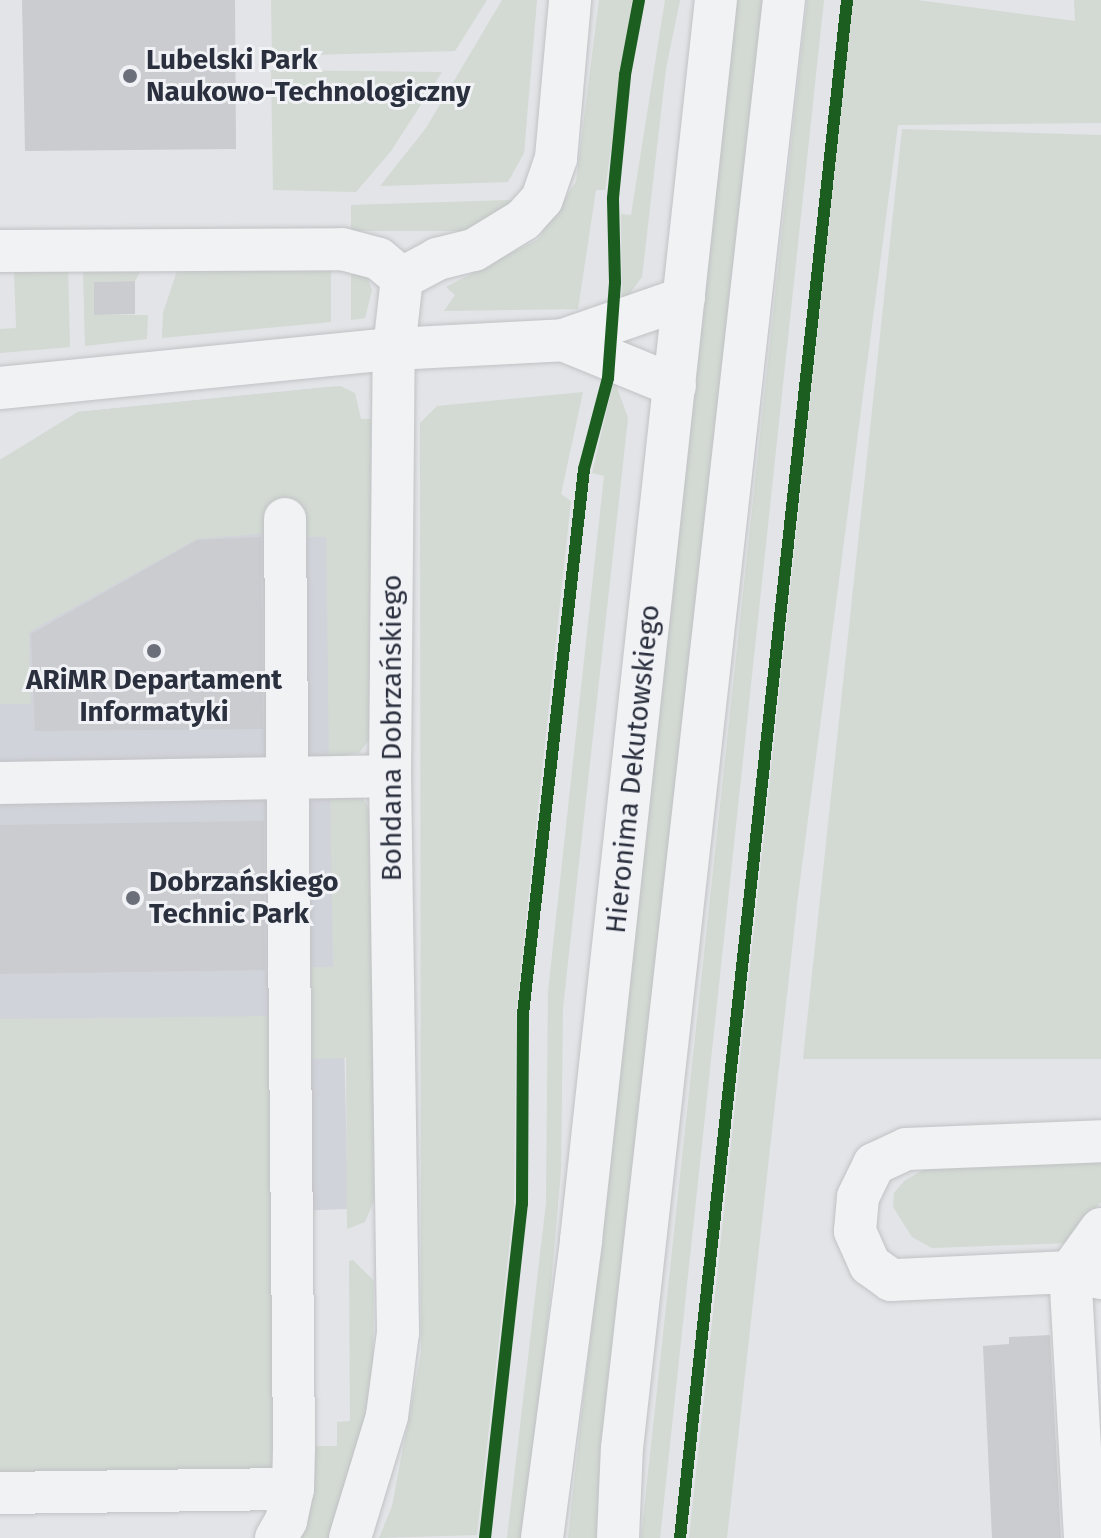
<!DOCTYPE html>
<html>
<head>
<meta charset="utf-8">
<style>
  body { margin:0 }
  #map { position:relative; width:1101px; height:1538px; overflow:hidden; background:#e2e4e7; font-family:"Fira Sans",sans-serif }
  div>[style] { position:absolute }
  .built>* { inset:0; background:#d1d3da }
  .green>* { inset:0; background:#d2dad3 }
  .building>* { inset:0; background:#cbcccf }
  .roads { filter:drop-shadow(0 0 2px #c1c2c5) drop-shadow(0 0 2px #c1c2c5) }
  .minor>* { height:42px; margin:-21px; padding:0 21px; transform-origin:21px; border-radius:21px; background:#f1f2f4 }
  .cycleway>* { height:12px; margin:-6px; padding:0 6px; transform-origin:6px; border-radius:6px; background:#1b5e20 }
  .dots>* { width:22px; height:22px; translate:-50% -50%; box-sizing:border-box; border:4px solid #f1f2f6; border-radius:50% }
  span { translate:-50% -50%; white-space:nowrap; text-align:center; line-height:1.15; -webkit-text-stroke:6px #f1f2f6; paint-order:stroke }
  .poi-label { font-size:28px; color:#2b303e; font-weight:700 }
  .left { translate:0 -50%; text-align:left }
  .street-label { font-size:28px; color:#2b303e }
</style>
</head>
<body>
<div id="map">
  <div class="built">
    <div style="clip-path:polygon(329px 387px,348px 1209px,0 1222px,0 460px,78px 412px)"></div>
  </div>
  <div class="green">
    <div style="clip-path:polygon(271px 0,487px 0,455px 51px,272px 56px)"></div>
    <div style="clip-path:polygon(502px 0,537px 0,524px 153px,508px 182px,380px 186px,426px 128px)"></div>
    <div style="clip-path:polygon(599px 0,632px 0,605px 190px,596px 190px,578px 309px,444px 311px,455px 295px,446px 287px,538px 239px,576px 182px)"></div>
    <div style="clip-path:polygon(665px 0,680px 0,666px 69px,642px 277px,622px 304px,621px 214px,631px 215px)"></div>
    <div style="clip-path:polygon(737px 0,763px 0,599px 1538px,568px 1538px)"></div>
    <div style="clip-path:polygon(807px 0,824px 0,660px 1538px,641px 1538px)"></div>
    <div style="clip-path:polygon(853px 0,917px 0,1075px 21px,1074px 0,1101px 0,1101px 123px,898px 125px,797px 904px,727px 1538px,689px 1538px)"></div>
    <div style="clip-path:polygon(271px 70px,442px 72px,391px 151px,356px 192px,273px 190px)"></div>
    <div style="clip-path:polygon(902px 129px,1101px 135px,1101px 1059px,803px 1059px)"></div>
    <div style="clip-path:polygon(513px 200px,502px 211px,462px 231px,351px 231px,351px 205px)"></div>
    <div style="clip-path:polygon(331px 266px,331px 322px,162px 338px,163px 313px,178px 268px)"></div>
    <div style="clip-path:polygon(68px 268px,70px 347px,0 353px,0 329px,16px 328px,14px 270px)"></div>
    <div style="clip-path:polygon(142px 268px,135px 281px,94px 282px,94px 315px,148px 315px,147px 339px,85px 346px,83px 269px)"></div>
    <div style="clip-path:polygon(351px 268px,367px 277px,372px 290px,365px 318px,351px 320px)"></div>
    <div style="clip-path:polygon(614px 379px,628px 418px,563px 1008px,561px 1170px,540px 1412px,522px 1538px,507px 1538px,546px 1203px,548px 992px,604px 476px,592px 473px)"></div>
    <div style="clip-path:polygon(340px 386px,355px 393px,361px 419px,371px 419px,370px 739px,359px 753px,329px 759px,326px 537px,297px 537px,296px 507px,266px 510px,267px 533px,197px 539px,29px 632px,31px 704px,0 704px,0 460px,78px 412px)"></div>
    <div style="clip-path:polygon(583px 392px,561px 494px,571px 501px,516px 1014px,514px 1204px,477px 1535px,379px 1538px,392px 1506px,421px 1353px,420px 423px,437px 406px)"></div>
    <div style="clip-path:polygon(330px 788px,360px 793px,372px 814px,374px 1200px,365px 1222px,347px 1229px,346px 1058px,306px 1059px,304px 967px,333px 967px)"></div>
    <div style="clip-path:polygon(273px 1016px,275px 1464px,259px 1475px,0 1481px,0 1019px)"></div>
    <div style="clip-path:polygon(1101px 1161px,1101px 1202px,1068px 1243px,932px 1248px,912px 1237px,893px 1207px,894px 1193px,904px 1181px,930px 1166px)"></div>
    <div style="clip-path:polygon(353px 1260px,374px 1281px,373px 1363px,363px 1429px,335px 1538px,292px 1538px,309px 1446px,337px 1446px,337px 1422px,350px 1421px,349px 1261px)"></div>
  </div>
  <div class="building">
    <div style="clip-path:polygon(22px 0,235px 0,236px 149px,25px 151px)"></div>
    <div style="clip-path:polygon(135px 281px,135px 314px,94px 315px,94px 282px)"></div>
    <div style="clip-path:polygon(261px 537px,263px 729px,35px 731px,31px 634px,197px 540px)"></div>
    <div style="clip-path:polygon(264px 821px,265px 970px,0 974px,0 825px)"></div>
    <div style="clip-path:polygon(1050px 1335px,1061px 1538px,992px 1538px,983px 1346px,1009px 1344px,1009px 1337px)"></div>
  </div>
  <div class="roads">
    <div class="minor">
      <div style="left:0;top:251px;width:342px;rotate:-0.3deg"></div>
      <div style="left:342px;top:249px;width:38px;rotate:15deg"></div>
      <div style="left:379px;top:259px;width:30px;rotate:40deg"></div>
      <div style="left:563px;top:340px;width:121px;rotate:22.3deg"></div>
      <div style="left:0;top:388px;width:396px;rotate:-5.7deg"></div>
      <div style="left:394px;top:349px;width:169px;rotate:-3deg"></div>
      <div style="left:563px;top:340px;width:128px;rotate:-19.1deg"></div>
      <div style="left:0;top:783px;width:390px;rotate:-1deg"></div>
      <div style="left:1101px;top:1229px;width:53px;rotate:125.8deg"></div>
      <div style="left:1070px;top:1272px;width:32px;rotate:11deg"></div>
      <div style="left:0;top:1493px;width:293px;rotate:-0.8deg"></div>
      <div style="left:276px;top:1538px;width:20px;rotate:-60deg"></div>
      <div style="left:286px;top:1521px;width:33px;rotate:-78deg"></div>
      <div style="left:293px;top:1489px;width:42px;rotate:-88.6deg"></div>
      <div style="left:294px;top:1447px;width:928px;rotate:-90.56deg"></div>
      <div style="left:350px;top:1538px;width:127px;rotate:-73.1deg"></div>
      <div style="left:387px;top:1416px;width:85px;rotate:-82.5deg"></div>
      <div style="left:398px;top:1332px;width:556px;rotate:-90.82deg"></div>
      <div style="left:390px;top:776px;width:427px;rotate:-89.5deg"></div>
      <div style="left:394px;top:349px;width:71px;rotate:-83.6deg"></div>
      <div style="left:402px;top:278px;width:40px;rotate:-28deg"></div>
      <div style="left:437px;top:259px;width:38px;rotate:-14deg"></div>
      <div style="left:474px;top:250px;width:57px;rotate:-31.5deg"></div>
      <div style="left:523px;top:220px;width:28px;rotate:-48deg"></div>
      <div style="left:542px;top:199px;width:43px;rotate:-71.1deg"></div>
      <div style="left:556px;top:158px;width:159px;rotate:-84.9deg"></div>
      <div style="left:542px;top:1538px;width:301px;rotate:-82.5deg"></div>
      <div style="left:581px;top:1240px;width:1247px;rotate:-83.79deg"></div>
      <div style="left:618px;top:1538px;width:90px;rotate:-87.5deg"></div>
      <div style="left:622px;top:1448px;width:1457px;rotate:-83.62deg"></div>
      <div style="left:1085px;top:1538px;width:266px;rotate:-93.2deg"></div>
      <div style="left:1070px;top:1272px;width:179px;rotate:177.4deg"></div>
      <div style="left:891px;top:1280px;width:26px;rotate:-144deg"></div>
      <div style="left:870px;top:1265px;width:37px;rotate:-114deg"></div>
      <div style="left:855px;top:1231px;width:34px;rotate:-85deg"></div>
      <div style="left:858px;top:1197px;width:37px;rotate:-64deg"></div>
      <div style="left:874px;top:1164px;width:35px;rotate:-25deg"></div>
      <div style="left:906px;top:1149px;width:195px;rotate:-2.3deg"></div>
    </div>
  </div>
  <div class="cycleway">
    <div style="left:485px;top:1538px;width:336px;rotate:-83.7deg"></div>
    <div style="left:522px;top:1204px;width:190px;rotate:-89.7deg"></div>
    <div style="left:523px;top:1014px;width:548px;rotate:-83.61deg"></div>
    <div style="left:584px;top:469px;width:94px;rotate:-75.2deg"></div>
    <div style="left:608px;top:378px;width:96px;rotate:-85.8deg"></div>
    <div style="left:615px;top:282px;width:84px;rotate:-91.4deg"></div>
    <div style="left:613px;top:198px;width:124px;rotate:-84.4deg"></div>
    <div style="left:625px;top:75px;width:76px;rotate:-79.4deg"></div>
    <div style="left:680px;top:1538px;width:1547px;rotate:-83.8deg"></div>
  </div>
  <div class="dots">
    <div style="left:130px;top:76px;background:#6b6f79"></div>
    <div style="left:154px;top:651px;background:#6b6f79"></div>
    <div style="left:133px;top:898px;background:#6b6f79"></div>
  </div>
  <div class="poi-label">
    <span class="left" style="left:146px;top:76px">Lubelski Park<br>Naukowo-Technologiczny</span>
    <span style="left:154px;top:696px">ARiMR Departament<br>Informatyki</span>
    <span class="left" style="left:149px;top:898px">Dobrzańskiego<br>Technic Park</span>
  </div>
  <div class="street-label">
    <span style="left:392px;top:728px;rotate:-90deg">Bohdana Dobrzańskiego</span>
    <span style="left:633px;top:769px;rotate:-84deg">Hieronima Dekutowskiego</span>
  </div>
</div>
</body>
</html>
